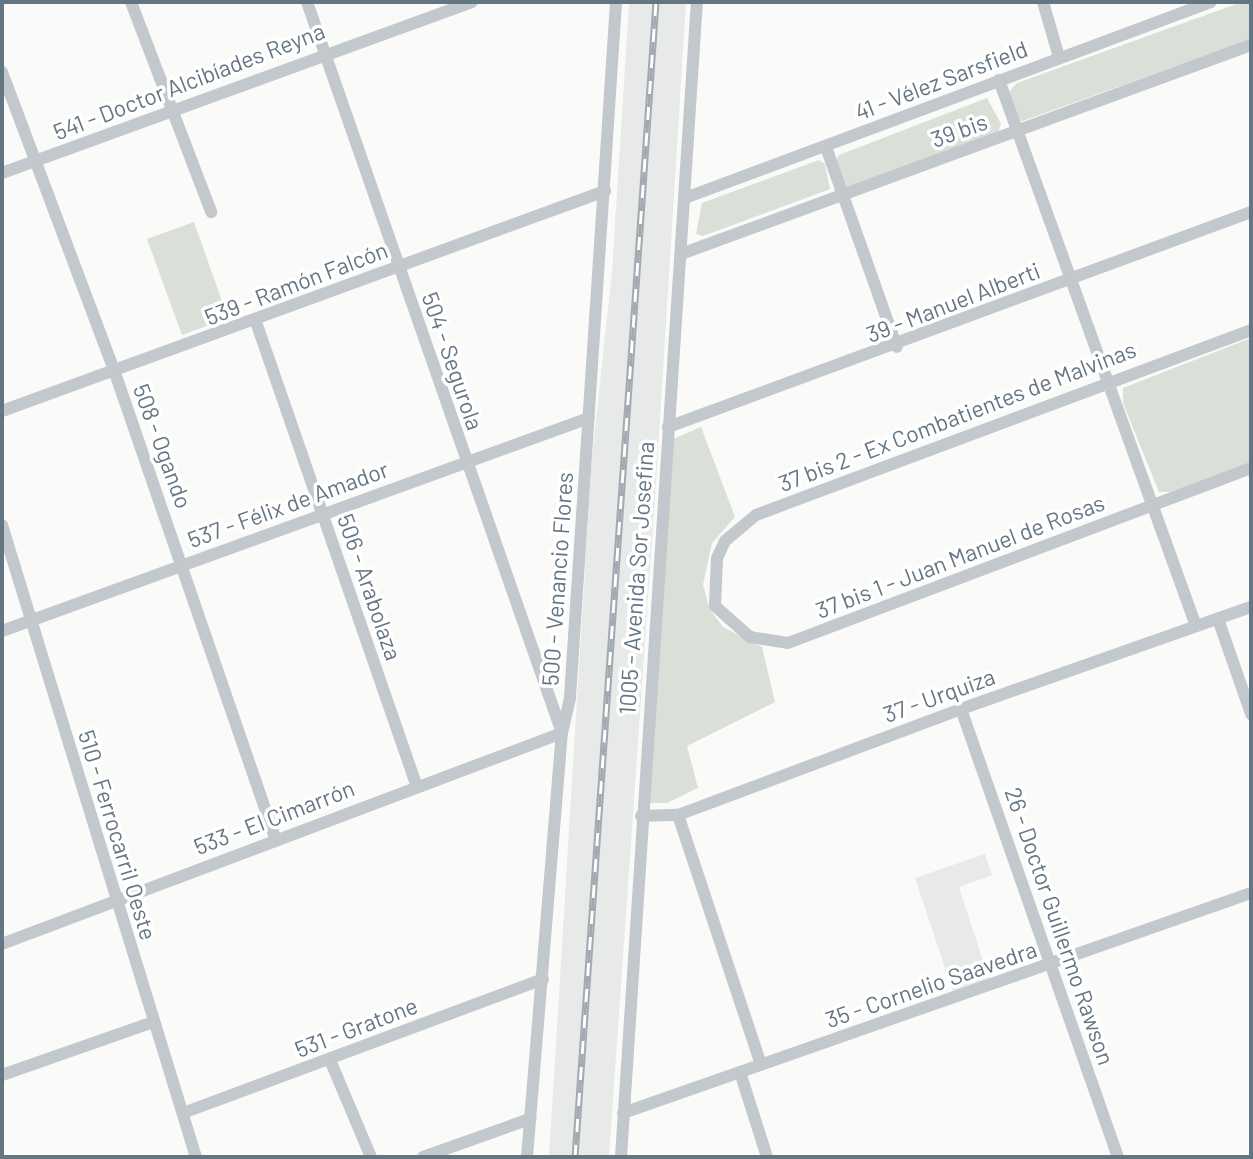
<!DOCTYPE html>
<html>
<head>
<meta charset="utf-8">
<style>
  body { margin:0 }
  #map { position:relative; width:1253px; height:1159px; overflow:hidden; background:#fafaf8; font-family:Barlow,sans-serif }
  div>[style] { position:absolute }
  .built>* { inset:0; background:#e8e9e9 }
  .green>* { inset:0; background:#dadfd7 }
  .minor>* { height:12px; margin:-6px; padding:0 6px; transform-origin:6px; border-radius:6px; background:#c3c8cc }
  .rail>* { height:7px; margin-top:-3.5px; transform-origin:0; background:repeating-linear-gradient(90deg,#fff 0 13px,#a2aab0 0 26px); box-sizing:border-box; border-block:2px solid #a2aab0 }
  span { translate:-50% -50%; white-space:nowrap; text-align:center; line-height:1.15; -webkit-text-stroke:7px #fff; paint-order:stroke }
  .street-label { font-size:23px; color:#657683 }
  .frame { position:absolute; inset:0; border:4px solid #657683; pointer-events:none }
</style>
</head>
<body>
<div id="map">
  <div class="built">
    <div style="clip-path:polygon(629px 2px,686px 2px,655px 499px,609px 1157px,549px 1157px,592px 456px,612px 272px)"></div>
    <div style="clip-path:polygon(985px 854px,992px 875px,959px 887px,989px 979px,953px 992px,915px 878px)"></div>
  </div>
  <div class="green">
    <div style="clip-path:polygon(1242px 2px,1251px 2px,1251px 39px,1020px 122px,1009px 92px,1017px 83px)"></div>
    <div style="clip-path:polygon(987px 98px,1001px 124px,998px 133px,847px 189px,836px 160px,839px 155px)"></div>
    <div style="clip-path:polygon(819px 160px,825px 164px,830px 189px,703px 236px,696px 234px,702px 203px)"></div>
    <div style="clip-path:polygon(194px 222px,228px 318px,182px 335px,147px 239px)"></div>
    <div style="clip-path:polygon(1251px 338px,1251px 462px,1173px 492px,1159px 492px,1123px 403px,1123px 388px)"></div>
    <div style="clip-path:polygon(701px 427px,735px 517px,712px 543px,703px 585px,710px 610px,723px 627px,762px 647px,775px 702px,687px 746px,698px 788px,667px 803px,649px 803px,673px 439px)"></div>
  </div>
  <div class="minor">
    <div style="left:131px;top:2px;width:225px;rotate:69.1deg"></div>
    <div style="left:1043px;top:2px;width:57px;rotate:73.8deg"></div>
    <div style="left:2px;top:72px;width:318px;rotate:69.4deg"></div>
    <div style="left:114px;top:370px;width:495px;rotate:71deg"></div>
    <div style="left:999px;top:80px;width:580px;rotate:70.16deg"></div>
    <div style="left:826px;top:147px;width:212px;rotate:70.5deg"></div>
    <div style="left:2px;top:173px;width:500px;rotate:-19.99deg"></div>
    <div style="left:685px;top:198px;width:561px;rotate:-20.44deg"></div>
    <div style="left:681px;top:254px;width:607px;rotate:-20.14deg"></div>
    <div style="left:256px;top:322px;width:491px;rotate:70.9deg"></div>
    <div style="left:1251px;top:330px;width:528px;rotate:159.51deg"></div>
    <div style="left:756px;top:515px;width:40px;rotate:140deg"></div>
    <div style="left:725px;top:541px;width:19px;rotate:115deg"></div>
    <div style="left:717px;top:558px;width:48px;rotate:92.4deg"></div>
    <div style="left:715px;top:606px;width:47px;rotate:41.5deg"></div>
    <div style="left:750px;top:637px;width:38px;rotate:9deg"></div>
    <div style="left:788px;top:643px;width:495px;rotate:-20.7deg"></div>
    <div style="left:2px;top:411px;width:642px;rotate:-20.04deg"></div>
    <div style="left:668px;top:427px;width:621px;rotate:-20.24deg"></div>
    <div style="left:2px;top:525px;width:661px;rotate:72.94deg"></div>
    <div style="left:1218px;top:619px;width:101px;rotate:70.8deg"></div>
    <div style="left:2px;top:631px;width:624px;rotate:-19.94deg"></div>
    <div style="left:961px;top:709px;width:475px;rotate:70.7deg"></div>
    <div style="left:678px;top:815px;width:263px;rotate:71.6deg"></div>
    <div style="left:641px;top:816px;width:37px;rotate:-2deg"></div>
    <div style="left:678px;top:815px;width:302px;rotate:-20.5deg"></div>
    <div style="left:961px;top:709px;width:307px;rotate:-19.4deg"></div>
    <div style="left:2px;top:944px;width:598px;rotate:-20.65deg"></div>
    <div style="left:562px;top:733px;width:774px;rotate:-109.23deg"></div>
    <div style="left:330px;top:1060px;width:105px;rotate:67.1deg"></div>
    <div style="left:740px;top:1072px;width:89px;rotate:72.4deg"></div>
    <div style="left:2px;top:1075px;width:160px;rotate:-19.3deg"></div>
    <div style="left:183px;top:1113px;width:384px;rotate:-20.4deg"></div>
    <div style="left:623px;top:1113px;width:665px;rotate:-19.31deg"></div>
    <div style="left:423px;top:1157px;width:114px;rotate:-19.6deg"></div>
    <div style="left:527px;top:1157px;width:425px;rotate:-85.3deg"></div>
    <div style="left:562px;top:733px;width:37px;rotate:-77deg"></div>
    <div style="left:570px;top:697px;width:697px;rotate:-86.21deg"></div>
    <div style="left:621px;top:1157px;width:1157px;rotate:-86.24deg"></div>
  </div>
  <div class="rail">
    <div style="left:575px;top:1157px;width:1158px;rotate:-85.99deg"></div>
  </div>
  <div class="street-label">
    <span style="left:941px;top:80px;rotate:-21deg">41 - Vélez Sarsfield</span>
    <span style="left:189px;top:81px;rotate:-21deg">541 - Doctor Alcibíades Reyna</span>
    <span style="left:959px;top:130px;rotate:-20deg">39 bis</span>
    <span style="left:296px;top:283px;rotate:-21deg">539 - Ramón Falcón</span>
    <span style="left:953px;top:302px;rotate:-21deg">39 - Manuel Alberti</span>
    <span style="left:453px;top:361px;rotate:71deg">504 - Segurola</span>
    <span style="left:957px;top:416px;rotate:-21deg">37 bis 2 - Ex Combatientes de Malvinas</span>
    <span style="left:163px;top:446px;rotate:70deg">508 - Ogando</span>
    <span style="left:288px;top:504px;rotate:-20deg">537 - Félix de Amador</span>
    <span style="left:960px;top:556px;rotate:-21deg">37 bis 1 - Juan Manuel de Rosas</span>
    <span style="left:636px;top:578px;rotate:-86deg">1005 - Avenida Sor Josefina</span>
    <span style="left:557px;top:579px;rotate:-86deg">500 - Venancio Flores</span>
    <span style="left:370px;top:587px;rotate:71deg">506 - Arabolaza</span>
    <span style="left:939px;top:695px;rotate:-20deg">37 - Urquiza</span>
    <span style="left:274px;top:817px;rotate:-21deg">533 - El Cimarrón</span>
    <span style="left:118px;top:835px;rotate:73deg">510 - Ferrocarril Oeste</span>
    <span style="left:1060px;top:926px;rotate:71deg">26 - Doctor Guillermo Rawson</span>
    <span style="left:931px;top:984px;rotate:-19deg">35 - Cornelio Saavedra</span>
    <span style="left:356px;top:1027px;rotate:-21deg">531 - Gratone</span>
  </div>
  <div class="frame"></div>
</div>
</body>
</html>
